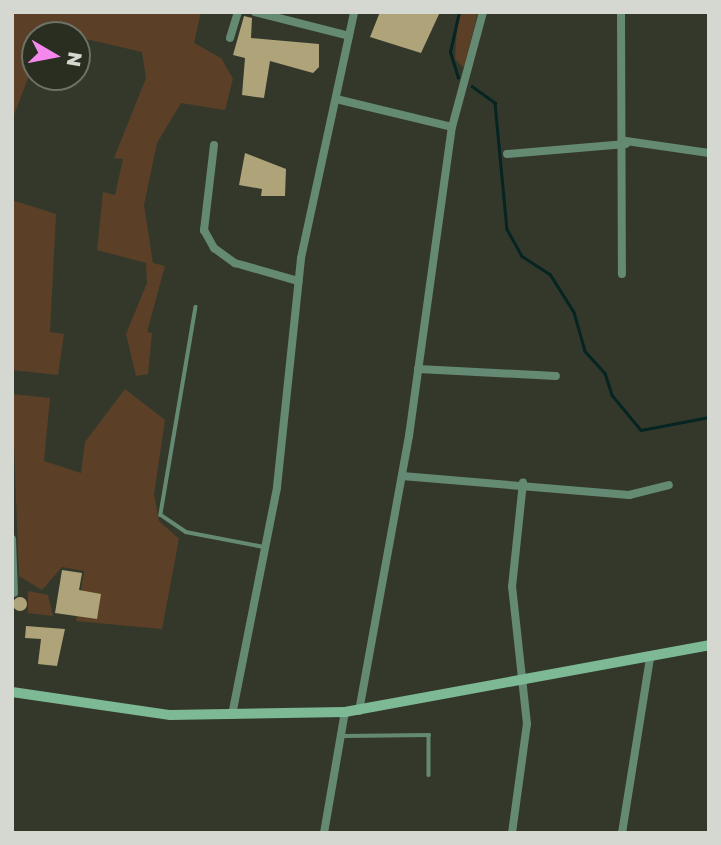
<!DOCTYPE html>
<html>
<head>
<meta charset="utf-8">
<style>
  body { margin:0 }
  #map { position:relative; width:721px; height:845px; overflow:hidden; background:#33382b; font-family:"Golos Text",sans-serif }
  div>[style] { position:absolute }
  .green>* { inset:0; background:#5b4027 }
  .stream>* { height:2.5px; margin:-1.25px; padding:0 1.25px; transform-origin:1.25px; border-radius:1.25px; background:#052422 }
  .building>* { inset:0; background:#afa479 }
  .round { border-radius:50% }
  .lane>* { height:3.5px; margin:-1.75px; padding:0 1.75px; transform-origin:1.75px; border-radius:1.75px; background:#658a73 }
  .street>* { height:8px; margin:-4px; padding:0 4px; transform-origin:4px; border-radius:4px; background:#658a73 }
  .secondary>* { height:10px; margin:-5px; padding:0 5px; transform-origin:5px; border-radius:5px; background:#7db994 }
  span { translate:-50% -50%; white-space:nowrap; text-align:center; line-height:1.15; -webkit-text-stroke:7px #292e21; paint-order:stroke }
  .frame { position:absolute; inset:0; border:14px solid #d4d8d0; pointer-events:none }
  .north { position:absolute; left:21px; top:21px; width:70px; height:70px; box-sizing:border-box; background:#292e21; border:2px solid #6d7267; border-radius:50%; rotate:100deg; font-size:19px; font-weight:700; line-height:28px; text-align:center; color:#d4d8d0 }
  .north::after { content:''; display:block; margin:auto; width:24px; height:32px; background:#f688ed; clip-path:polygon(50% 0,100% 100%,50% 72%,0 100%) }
</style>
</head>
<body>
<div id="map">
  <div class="green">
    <div style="clip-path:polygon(12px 12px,201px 12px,194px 43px,221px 58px,233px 79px,225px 110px,181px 103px,157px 143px,144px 205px,153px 263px,165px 266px,147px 332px,152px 333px,148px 374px,136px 376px,126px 334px,147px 283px,146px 263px,97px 250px,103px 192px,115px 195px,123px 159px,114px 158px,146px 78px,142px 52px,47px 30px,35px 35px,35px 60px,12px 120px)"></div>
    <div style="clip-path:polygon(458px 12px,478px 12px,464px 68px,455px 59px)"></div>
    <div style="clip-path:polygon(12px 200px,56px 214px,50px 332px,64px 334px,58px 375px,12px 370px)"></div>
    <div style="clip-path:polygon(125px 389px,165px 420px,154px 494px,159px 521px,179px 539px,162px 629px,76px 621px,84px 571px,62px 567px,42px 590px,19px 576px,12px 394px,50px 398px,44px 461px,81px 473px,85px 442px)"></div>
    <div style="clip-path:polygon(28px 591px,48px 595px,53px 616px,28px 613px)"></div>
  </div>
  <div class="stream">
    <div style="left:458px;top:78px;width:27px;rotate:-107deg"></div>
    <div style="left:450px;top:52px;width:41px;rotate:-77.3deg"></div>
    <div style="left:472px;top:86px;width:29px;rotate:36deg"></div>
    <div style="left:495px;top:103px;width:127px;rotate:84.6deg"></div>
    <div style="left:507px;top:229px;width:31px;rotate:61deg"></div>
    <div style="left:522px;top:256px;width:33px;rotate:33deg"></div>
    <div style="left:550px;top:274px;width:45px;rotate:57.7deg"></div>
    <div style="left:574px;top:312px;width:41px;rotate:74.2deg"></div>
    <div style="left:585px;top:351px;width:30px;rotate:48deg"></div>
    <div style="left:605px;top:373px;width:23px;rotate:72deg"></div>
    <div style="left:612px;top:395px;width:45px;rotate:50.4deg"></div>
    <div style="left:641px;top:430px;width:69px;rotate:-10.8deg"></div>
  </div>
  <div class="building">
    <div style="clip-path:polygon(380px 12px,440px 12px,421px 53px,370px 37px)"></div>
    <div style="clip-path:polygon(244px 16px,252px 18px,251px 38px,319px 44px,319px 67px,313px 73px,270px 61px,264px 98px,242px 95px,245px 58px,233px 55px)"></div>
    <div style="clip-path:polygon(245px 153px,286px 169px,285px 196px,261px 196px,262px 189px,239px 185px)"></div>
    <div style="clip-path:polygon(62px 570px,82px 573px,79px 590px,101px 594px,97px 619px,55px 613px)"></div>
    <div class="round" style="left:13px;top:597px;width:14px;height:14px"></div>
    <div style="clip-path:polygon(26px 626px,65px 629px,57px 666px,38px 664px,41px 639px,25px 638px)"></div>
  </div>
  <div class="lane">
    <div style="left:196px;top:307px;width:211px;rotate:99.6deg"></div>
    <div style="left:161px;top:515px;width:30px;rotate:34deg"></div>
    <div style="left:186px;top:532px;width:79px;rotate:10.9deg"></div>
    <div style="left:343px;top:736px;width:86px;rotate:-0.7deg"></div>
    <div style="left:429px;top:735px;width:40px;rotate:90deg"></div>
  </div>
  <div class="street">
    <div style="left:255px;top:12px;width:97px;rotate:14.3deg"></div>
    <div style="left:621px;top:12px;width:262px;rotate:89.8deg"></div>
    <div style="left:230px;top:38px;width:27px;rotate:-73deg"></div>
    <div style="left:336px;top:99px;width:119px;rotate:13.6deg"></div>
    <div style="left:626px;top:141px;width:84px;rotate:8.2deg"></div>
    <div style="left:214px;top:145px;width:86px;rotate:96.7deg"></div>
    <div style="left:204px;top:230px;width:21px;rotate:61deg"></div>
    <div style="left:214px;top:248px;width:26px;rotate:36deg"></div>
    <div style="left:235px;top:263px;width:66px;rotate:15.9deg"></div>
    <div style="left:507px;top:154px;width:119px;rotate:-4.8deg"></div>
    <div style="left:418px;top:369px;width:138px;rotate:2.9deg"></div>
    <div style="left:402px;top:476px;width:228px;rotate:4.8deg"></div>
    <div style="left:629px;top:495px;width:41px;rotate:-14deg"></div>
    <div style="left:12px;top:539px;width:54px;rotate:87.9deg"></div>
    <div style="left:359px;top:711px;width:280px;rotate:-79.7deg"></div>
    <div style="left:409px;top:436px;width:312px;rotate:-82.1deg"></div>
    <div style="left:452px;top:127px;width:119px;rotate:-74.9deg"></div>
    <div style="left:232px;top:715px;width:232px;rotate:-78.8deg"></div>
    <div style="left:277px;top:487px;width:230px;rotate:-84deg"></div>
    <div style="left:301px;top:258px;width:252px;rotate:-77.8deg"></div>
    <div style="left:324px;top:833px;width:123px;rotate:-80.2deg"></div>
    <div style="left:512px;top:833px;width:110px;rotate:-82.2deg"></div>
    <div style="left:527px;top:724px;width:138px;rotate:-96.2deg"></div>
    <div style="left:512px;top:587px;width:105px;rotate:-84deg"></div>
    <div style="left:622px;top:833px;width:177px;rotate:-80.9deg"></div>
  </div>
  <div class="secondary">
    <div style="left:12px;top:692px;width:160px;rotate:8.3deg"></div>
    <div style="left:170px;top:715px;width:175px;rotate:-1deg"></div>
    <div style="left:345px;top:712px;width:370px;rotate:-10.4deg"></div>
  </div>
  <div class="frame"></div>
  <div class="north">N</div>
</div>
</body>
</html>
